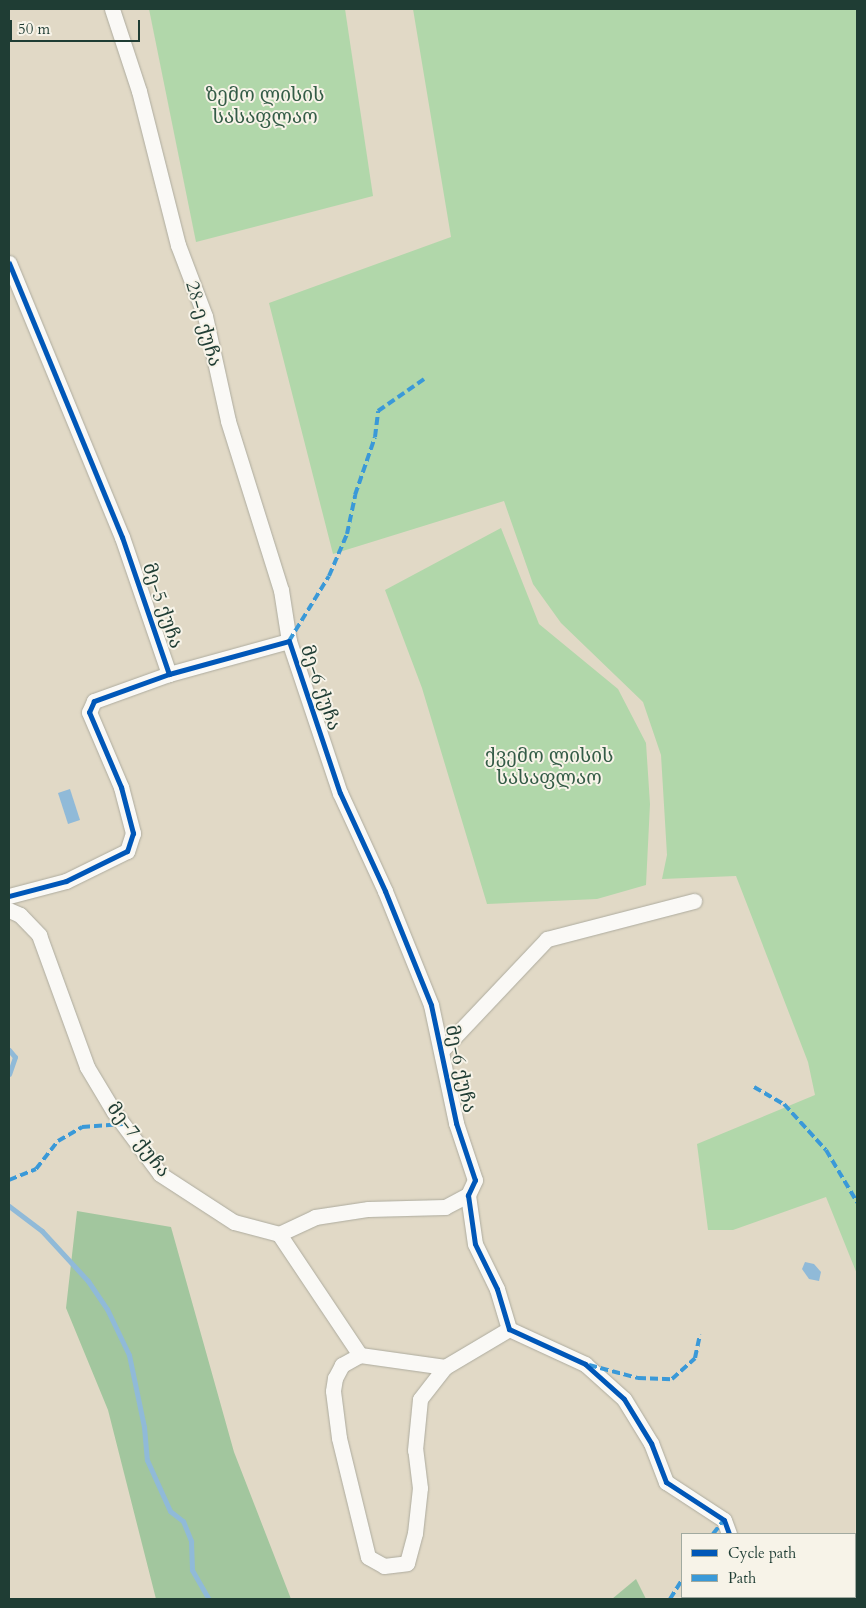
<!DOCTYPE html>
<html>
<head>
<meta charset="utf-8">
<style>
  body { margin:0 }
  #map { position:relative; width:866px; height:1608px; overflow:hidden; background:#e1d9c6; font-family:Cardo,"Noto Serif Georgian",serif }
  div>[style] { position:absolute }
  .green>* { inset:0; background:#b1d7aa }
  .forest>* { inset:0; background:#a2c69e }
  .water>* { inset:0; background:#90bad8 }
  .stream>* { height:5px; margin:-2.5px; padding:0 2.5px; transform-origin:2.5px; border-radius:2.5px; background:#90bad8 }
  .roads { filter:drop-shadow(0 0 1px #adab9e) drop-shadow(0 0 1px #adab9e) }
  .street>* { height:15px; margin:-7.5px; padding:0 7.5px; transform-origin:7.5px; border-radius:7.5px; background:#faf9f6 }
  .quiet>* { height:4px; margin-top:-2px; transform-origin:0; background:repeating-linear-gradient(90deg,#3a99d8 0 8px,transparent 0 12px) }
  .cycleway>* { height:5px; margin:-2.5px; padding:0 2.5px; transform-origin:2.5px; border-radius:2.5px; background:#0057b8 }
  span { translate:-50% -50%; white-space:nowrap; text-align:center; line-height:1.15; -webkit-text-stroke:4px #f7f3e8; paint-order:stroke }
  .park-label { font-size:19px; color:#345c47 }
  .street-label { font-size:19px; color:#1f3d34 }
  .frame { position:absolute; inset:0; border:10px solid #1f3d34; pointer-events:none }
  .legend { position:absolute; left:681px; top:1533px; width:175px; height:65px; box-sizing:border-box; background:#f7f3e8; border:1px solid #a1aaa0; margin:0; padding:6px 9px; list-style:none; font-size:15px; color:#1f3d34 }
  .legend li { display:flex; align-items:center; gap:10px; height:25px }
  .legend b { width:25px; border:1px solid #a1aaa0 }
  .scale { position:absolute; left:10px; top:20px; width:130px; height:22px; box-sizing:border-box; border:2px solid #1f3d34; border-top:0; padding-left:6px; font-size:15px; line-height:18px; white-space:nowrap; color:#1f3d34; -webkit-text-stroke:4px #f7f3e8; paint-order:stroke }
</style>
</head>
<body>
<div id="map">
  <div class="green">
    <div style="clip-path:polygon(149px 9px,345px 9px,373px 196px,196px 242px)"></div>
    <div style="clip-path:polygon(413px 9px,857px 9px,857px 1274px,826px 1197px,733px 1230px,708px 1230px,697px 1144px,815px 1095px,808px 1062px,736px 876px,662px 879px,667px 855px,661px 755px,643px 702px,561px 623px,533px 584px,504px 501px,333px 554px,269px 303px,451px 237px)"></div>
    <div style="clip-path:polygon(501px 528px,539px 624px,618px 689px,646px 743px,650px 804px,646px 885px,597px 899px,487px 904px,422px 688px,385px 590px)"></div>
  </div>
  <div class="forest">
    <div style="clip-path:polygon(77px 1211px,171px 1227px,234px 1452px,291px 1599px,156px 1599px,108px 1410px,66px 1308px)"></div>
    <div style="clip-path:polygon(636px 1579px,646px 1599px,612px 1599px)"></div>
  </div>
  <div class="water">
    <div style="clip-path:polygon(70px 789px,80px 820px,68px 824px,58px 793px)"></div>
    <div style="clip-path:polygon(805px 1262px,814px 1264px,821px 1272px,819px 1281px,809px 1279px,802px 1269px)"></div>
  </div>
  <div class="stream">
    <div style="left:9px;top:1050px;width:9px;rotate:49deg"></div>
    <div style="left:15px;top:1057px;width:18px;rotate:109deg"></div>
    <div style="left:9px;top:1206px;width:41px;rotate:37.1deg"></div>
    <div style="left:42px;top:1231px;width:68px;rotate:47.4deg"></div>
    <div style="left:88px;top:1281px;width:34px;rotate:56deg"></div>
    <div style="left:107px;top:1309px;width:51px;rotate:64.4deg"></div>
    <div style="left:129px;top:1355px;width:74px;rotate:78.2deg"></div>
    <div style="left:144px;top:1427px;width:33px;rotate:85deg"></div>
    <div style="left:147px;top:1460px;width:56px;rotate:65.7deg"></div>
    <div style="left:170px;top:1511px;width:16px;rotate:38deg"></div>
    <div style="left:183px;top:1521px;width:22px;rotate:68deg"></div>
    <div style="left:191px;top:1541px;width:29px;rotate:88deg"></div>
    <div style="left:192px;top:1570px;width:34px;rotate:60deg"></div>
  </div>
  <div class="roads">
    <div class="street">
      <div style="left:112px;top:9px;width:86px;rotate:71.8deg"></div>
      <div style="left:139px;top:91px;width:159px;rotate:75.8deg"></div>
      <div style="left:178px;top:245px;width:76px;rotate:69.2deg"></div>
      <div style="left:205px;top:316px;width:107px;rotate:77.6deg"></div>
      <div style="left:228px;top:421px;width:177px;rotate:72.6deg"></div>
      <div style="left:281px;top:590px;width:52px;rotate:81.1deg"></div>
      <div style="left:9px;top:263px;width:296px;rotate:67.6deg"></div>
      <div style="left:122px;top:537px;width:145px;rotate:71.1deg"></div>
      <div style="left:169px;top:674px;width:80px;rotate:160.2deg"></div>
      <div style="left:94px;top:701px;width:12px;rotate:114deg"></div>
      <div style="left:89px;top:712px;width:82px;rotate:66.9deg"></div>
      <div style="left:121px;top:787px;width:48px;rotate:75.4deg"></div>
      <div style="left:133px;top:833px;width:19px;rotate:108deg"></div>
      <div style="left:127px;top:851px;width:68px;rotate:153.8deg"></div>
      <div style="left:66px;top:881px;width:59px;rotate:165.3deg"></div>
      <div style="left:169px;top:674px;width:124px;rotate:-15.4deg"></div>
      <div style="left:289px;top:641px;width:160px;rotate:71.5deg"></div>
      <div style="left:340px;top:793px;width:108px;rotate:65.3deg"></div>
      <div style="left:385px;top:891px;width:123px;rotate:68deg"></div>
      <div style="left:431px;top:1005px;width:121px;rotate:78deg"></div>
      <div style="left:456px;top:1123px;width:60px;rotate:71.6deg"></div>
      <div style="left:475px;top:1180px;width:17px;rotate:115deg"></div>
      <div style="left:468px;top:1195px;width:49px;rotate:81.9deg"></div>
      <div style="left:475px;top:1244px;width:50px;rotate:63.9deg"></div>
      <div style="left:497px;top:1289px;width:42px;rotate:73.3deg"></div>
      <div style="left:509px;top:1329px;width:84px;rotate:24.7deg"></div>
      <div style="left:585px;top:1364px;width:52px;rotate:41.9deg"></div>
      <div style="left:624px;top:1399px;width:52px;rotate:58.5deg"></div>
      <div style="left:651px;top:1443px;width:42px;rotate:69deg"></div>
      <div style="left:666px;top:1482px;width:69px;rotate:33.2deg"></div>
      <div style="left:724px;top:1520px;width:15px;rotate:70deg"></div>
      <div style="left:9px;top:910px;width:12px;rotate:24deg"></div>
      <div style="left:20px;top:915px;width:28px;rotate:46deg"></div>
      <div style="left:39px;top:935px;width:140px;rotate:70deg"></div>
      <div style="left:87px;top:1067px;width:52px;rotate:59deg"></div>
      <div style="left:114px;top:1112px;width:77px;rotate:53.4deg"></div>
      <div style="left:160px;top:1174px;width:88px;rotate:33deg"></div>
      <div style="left:234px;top:1222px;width:47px;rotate:14.9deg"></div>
      <div style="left:279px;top:1234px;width:146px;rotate:56.2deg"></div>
      <div style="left:360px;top:1355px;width:86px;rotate:8deg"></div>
      <div style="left:445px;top:1367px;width:74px;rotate:-30.7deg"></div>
      <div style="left:442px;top:1050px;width:153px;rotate:-46.6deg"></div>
      <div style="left:547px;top:939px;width:152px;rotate:-14.5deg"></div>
      <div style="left:279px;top:1234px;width:40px;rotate:-25deg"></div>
      <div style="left:315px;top:1217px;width:54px;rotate:-8.6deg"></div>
      <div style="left:368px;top:1209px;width:77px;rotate:-1.5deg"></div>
      <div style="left:445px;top:1207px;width:26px;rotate:-28deg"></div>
      <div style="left:360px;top:1355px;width:21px;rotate:151deg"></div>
      <div style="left:342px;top:1365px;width:15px;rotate:118deg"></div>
      <div style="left:335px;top:1378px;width:13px;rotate:99deg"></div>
      <div style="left:333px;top:1391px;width:47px;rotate:82.7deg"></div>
      <div style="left:339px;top:1438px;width:122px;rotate:76.3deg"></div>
      <div style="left:368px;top:1557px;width:18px;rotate:29deg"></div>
      <div style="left:384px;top:1566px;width:23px;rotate:-7deg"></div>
      <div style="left:407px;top:1563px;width:31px;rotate:-75deg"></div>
      <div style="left:415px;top:1533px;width:45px;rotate:-83.7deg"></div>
      <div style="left:420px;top:1488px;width:38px;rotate:-97deg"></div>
      <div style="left:415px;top:1450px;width:51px;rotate:-84.4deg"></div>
      <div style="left:420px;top:1399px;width:41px;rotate:-52deg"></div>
      <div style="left:750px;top:1597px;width:2px;rotate:63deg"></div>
    </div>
  </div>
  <div class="quiet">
    <div style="left:289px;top:641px;width:76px;rotate:-58.4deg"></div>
    <div style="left:329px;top:576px;width:46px;rotate:-66.8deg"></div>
    <div style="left:347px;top:534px;width:40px;rotate:-78deg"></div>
    <div style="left:355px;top:495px;width:61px;rotate:-71deg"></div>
    <div style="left:375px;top:437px;width:26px;rotate:-83deg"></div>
    <div style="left:378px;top:411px;width:56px;rotate:-34.8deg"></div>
    <div style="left:754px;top:1087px;width:34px;rotate:30deg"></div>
    <div style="left:784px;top:1104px;width:62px;rotate:47.6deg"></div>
    <div style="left:826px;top:1150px;width:61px;rotate:59.2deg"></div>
    <div style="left:9px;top:1180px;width:29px;rotate:-22deg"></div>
    <div style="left:36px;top:1169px;width:36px;rotate:-52deg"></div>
    <div style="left:58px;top:1141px;width:28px;rotate:-30deg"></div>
    <div style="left:82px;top:1127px;width:41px;rotate:-4.2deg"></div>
    <div style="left:589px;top:1365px;width:51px;rotate:14.9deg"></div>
    <div style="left:638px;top:1378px;width:34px;rotate:2deg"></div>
    <div style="left:672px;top:1379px;width:31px;rotate:-42deg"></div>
    <div style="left:695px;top:1358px;width:24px;rotate:-78deg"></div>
    <div style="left:713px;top:1534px;width:18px;rotate:-52deg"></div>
    <div style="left:670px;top:1599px;width:22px;rotate:-58deg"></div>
  </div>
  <div class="cycleway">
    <div style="left:9px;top:263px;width:296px;rotate:67.6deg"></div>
    <div style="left:122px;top:537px;width:145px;rotate:71.1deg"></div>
    <div style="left:169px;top:674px;width:80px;rotate:160.2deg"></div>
    <div style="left:94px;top:701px;width:12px;rotate:114deg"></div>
    <div style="left:89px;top:712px;width:82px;rotate:66.9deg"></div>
    <div style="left:121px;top:787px;width:48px;rotate:75.4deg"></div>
    <div style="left:133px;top:833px;width:19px;rotate:108deg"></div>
    <div style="left:127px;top:851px;width:68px;rotate:153.8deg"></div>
    <div style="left:66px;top:881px;width:59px;rotate:165.3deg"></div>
    <div style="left:169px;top:674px;width:124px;rotate:-15.4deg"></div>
    <div style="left:289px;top:641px;width:160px;rotate:71.5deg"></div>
    <div style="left:340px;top:793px;width:108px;rotate:65.3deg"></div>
    <div style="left:385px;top:891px;width:123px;rotate:68deg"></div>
    <div style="left:431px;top:1005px;width:121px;rotate:78deg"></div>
    <div style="left:456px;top:1123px;width:60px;rotate:71.6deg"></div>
    <div style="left:475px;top:1180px;width:17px;rotate:115deg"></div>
    <div style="left:468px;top:1195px;width:49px;rotate:81.9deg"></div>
    <div style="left:475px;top:1244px;width:50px;rotate:63.9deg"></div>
    <div style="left:497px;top:1289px;width:42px;rotate:73.3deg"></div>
    <div style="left:509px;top:1329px;width:84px;rotate:24.7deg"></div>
    <div style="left:585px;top:1364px;width:52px;rotate:41.9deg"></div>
    <div style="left:624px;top:1399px;width:52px;rotate:58.5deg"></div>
    <div style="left:651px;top:1443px;width:42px;rotate:69deg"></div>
    <div style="left:666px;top:1482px;width:69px;rotate:33.2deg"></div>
    <div style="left:724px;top:1520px;width:15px;rotate:70deg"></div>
  </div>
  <div class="park-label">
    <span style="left:265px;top:107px">ზემო ლისის<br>სასაფლაო</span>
    <span style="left:549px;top:768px">ქვემო ლისის<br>სასაფლაო</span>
  </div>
  <div class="street-label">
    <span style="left:203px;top:324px;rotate:74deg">28-ე ქუჩა</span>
    <span style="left:162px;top:606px;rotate:71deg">მე-5 ქუჩა</span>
    <span style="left:320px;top:688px;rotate:71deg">მე-6 ქუჩა</span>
    <span style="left:460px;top:1069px;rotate:78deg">მე-6 ქუჩა</span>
    <span style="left:138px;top:1140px;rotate:52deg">მე-7 ქუჩა</span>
  </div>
  <div class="frame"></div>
  <ul class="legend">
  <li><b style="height:6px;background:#0057b8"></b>Cycle path</li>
  <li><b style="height:6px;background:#3a99d8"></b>Path</li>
  </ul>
  <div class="scale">50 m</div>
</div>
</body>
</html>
